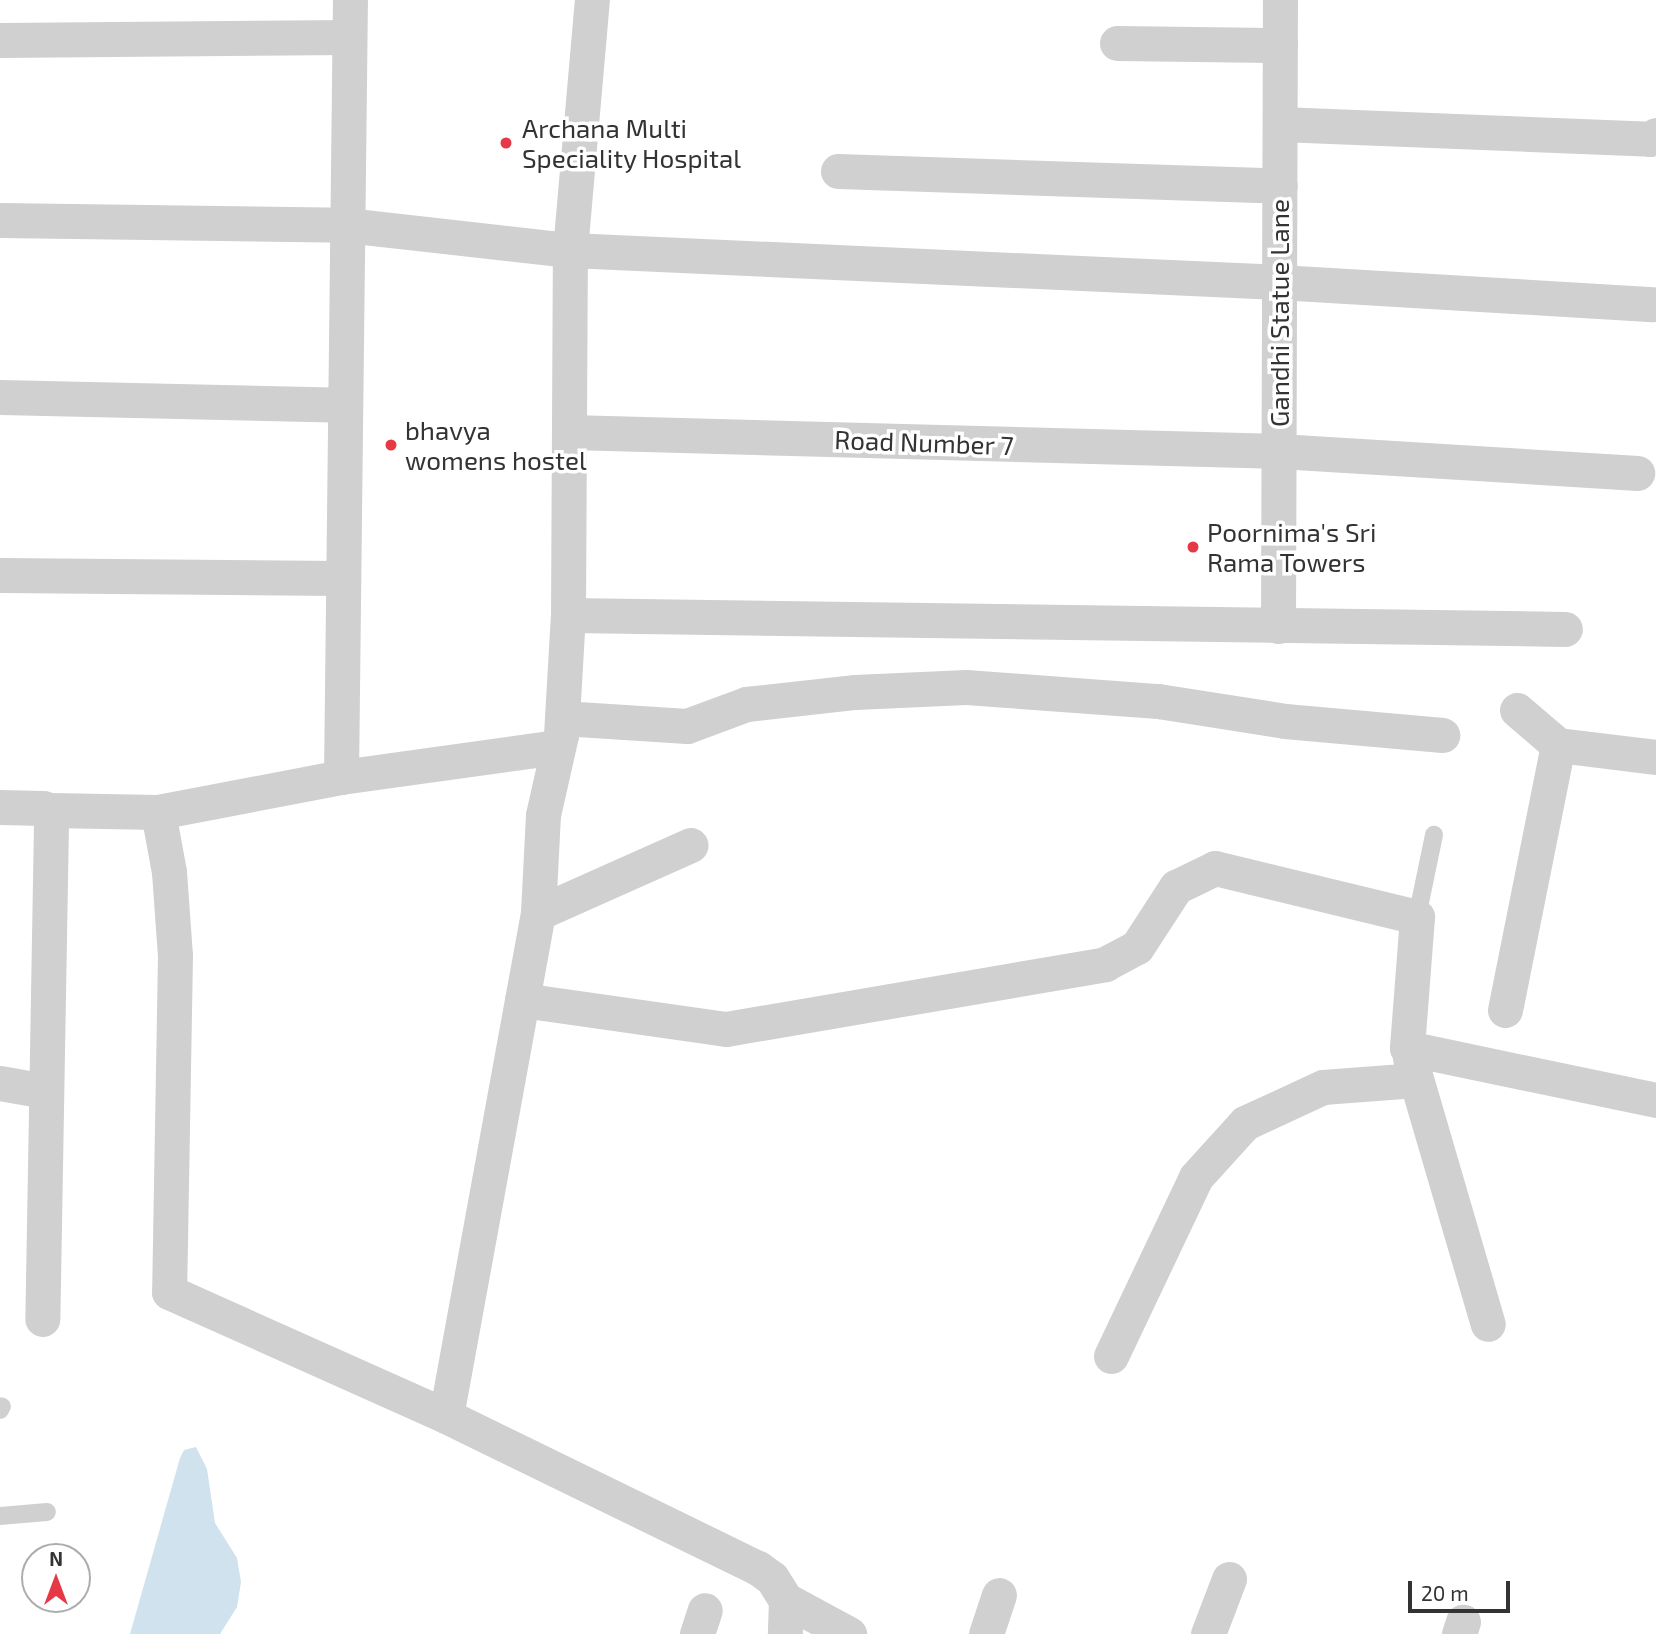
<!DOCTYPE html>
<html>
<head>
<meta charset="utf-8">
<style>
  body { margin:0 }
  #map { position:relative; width:1656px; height:1634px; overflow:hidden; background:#fff; font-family:"Exo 2",sans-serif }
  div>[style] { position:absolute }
  .water>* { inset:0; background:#cfe2ee }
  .lane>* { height:18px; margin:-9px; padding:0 9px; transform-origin:9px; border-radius:9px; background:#d0d0d0 }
  .street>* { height:35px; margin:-17.5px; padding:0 17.5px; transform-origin:17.5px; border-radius:17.5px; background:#d0d0d0 }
  .dots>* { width:19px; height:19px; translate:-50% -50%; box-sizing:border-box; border:4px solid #fff; border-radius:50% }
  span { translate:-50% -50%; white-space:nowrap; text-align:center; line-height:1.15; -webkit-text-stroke:7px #fff; paint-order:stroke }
  .poi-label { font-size:26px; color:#333 }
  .left { translate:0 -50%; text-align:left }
  .street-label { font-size:26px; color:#333 }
  .north { position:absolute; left:21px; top:1543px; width:70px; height:70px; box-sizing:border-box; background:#fff; border:2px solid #adadad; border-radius:50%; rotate:0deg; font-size:19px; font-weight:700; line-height:28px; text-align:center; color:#333 }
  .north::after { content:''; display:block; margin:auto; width:24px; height:32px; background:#e63946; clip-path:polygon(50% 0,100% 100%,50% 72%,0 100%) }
  .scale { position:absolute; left:1408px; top:1581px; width:102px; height:32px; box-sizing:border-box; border:4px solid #333; border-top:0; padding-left:9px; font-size:21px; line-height:24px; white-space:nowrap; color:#333; -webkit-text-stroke:5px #fff; paint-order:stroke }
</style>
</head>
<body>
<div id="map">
  <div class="water">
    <div style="clip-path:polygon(196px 1447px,207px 1469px,215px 1523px,237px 1558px,241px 1582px,237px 1607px,220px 1634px,130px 1634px,180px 1458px,184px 1450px)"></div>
  </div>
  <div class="lane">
    <div style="left:1417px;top:917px;width:84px;rotate:-78.3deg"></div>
    <div style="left:0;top:1410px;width:4px;rotate:-63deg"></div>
    <div style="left:0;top:1516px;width:47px;rotate:-4.9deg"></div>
  </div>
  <div class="street">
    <div style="left:0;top:40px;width:349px;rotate:-0.5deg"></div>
    <div style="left:1117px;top:43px;width:163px;rotate:0.7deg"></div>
    <div style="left:1280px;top:124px;width:370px;rotate:2.3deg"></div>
    <div style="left:1650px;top:139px;width:7px;rotate:-34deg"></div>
    <div style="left:838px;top:171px;width:442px;rotate:1.9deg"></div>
    <div style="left:0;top:220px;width:346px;rotate:0.8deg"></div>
    <div style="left:346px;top:225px;width:225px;rotate:6.4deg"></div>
    <div style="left:570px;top:250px;width:710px;rotate:2.58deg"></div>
    <div style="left:1279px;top:282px;width:374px;rotate:3.4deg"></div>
    <div style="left:0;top:397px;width:343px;rotate:1.3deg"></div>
    <div style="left:570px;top:432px;width:709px;rotate:1.54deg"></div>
    <div style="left:1279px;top:451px;width:359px;rotate:3.5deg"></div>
    <div style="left:0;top:575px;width:340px;rotate:0.5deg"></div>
    <div style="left:568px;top:615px;width:997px;rotate:0.8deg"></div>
    <div style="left:1278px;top:626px;width:626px;rotate:-89.82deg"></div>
    <div style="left:1517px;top:710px;width:54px;rotate:40.5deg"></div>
    <div style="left:1558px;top:745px;width:99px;rotate:7deg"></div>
    <div style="left:562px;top:718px;width:125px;rotate:3.7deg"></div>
    <div style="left:687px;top:726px;width:63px;rotate:-20.4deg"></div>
    <div style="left:746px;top:704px;width:110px;rotate:-6.3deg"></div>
    <div style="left:855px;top:692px;width:111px;rotate:-2.6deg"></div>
    <div style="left:966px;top:687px;width:193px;rotate:4.2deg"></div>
    <div style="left:1158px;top:701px;width:129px;rotate:8.9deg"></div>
    <div style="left:1285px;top:721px;width:158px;rotate:5.1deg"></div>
    <div style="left:341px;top:777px;width:777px;rotate:-89.34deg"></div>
    <div style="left:0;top:807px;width:43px;rotate:1.3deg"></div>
    <div style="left:43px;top:808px;width:6px;rotate:18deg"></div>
    <div style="left:49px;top:810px;width:13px;rotate:81deg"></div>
    <div style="left:51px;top:823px;width:496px;rotate:91deg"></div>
    <div style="left:49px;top:810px;width:109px;rotate:1.1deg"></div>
    <div style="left:158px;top:812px;width:186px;rotate:-10.8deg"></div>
    <div style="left:341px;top:777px;width:219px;rotate:-7.9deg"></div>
    <div style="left:158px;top:812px;width:61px;rotate:79.6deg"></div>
    <div style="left:169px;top:872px;width:83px;rotate:85.9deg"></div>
    <div style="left:175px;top:955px;width:337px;rotate:91deg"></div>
    <div style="left:169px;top:1292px;width:303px;rotate:24.1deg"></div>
    <div style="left:446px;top:1416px;width:347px;rotate:26deg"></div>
    <div style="left:758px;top:1568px;width:17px;rotate:36deg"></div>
    <div style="left:772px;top:1578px;width:26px;rotate:58deg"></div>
    <div style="left:786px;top:1600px;width:34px;rotate:92deg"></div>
    <div style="left:538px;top:913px;width:167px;rotate:-24deg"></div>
    <div style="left:522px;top:1000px;width:206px;rotate:8.1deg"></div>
    <div style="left:726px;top:1029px;width:385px;rotate:-9.7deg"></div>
    <div style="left:1105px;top:964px;width:36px;rotate:-28deg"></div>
    <div style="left:1137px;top:947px;width:72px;rotate:-57deg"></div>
    <div style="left:1176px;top:887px;width:43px;rotate:-26deg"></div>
    <div style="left:1215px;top:868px;width:208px;rotate:13.6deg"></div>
    <div style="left:1417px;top:917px;width:131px;rotate:94.4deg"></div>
    <div style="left:1407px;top:1048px;width:254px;rotate:11.8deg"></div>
    <div style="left:1505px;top:1010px;width:270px;rotate:-78.7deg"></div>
    <div style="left:1410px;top:1058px;width:277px;rotate:73.7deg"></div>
    <div style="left:0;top:1083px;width:46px;rotate:10.1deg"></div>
    <div style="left:1111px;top:1356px;width:198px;rotate:-64.6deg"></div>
    <div style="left:1196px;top:1177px;width:73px;rotate:-47.8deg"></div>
    <div style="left:1245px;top:1123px;width:86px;rotate:-24.8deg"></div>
    <div style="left:1323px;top:1087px;width:93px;rotate:-4.3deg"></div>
    <div style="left:446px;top:1416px;width:511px;rotate:-79.64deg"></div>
    <div style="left:538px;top:913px;width:98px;rotate:-87.1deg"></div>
    <div style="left:543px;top:815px;width:82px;rotate:-77.3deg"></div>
    <div style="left:561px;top:735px;width:120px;rotate:-86.7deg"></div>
    <div style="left:568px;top:615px;width:365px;rotate:-89.7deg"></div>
    <div style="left:570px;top:250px;width:251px;rotate:-85deg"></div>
    <div style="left:786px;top:1600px;width:72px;rotate:28.4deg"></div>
    <div style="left:697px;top:1634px;width:25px;rotate:-72deg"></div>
    <div style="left:986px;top:1634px;width:41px;rotate:-71.6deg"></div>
    <div style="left:1208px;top:1634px;width:59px;rotate:-69.1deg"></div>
    <div style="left:1459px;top:1634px;width:13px;rotate:-72deg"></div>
  </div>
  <div class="dots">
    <div style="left:506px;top:143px;background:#e63946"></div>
    <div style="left:391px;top:445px;background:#e63946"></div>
    <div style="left:1193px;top:547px;background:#e63946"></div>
  </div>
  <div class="poi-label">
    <span class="left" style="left:522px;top:143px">Archana Multi<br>Speciality Hospital</span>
    <span class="left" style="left:405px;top:445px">bhavya<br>womens hostel</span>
    <span class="left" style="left:1207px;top:547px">Poornima's Sri<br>Rama Towers</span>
  </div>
  <div class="street-label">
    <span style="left:1279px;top:313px;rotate:-90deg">Gandhi Statue Lane</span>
    <span style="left:924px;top:442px;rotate:2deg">Road Number 7</span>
  </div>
  <div class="north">N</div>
  <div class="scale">20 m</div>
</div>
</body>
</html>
